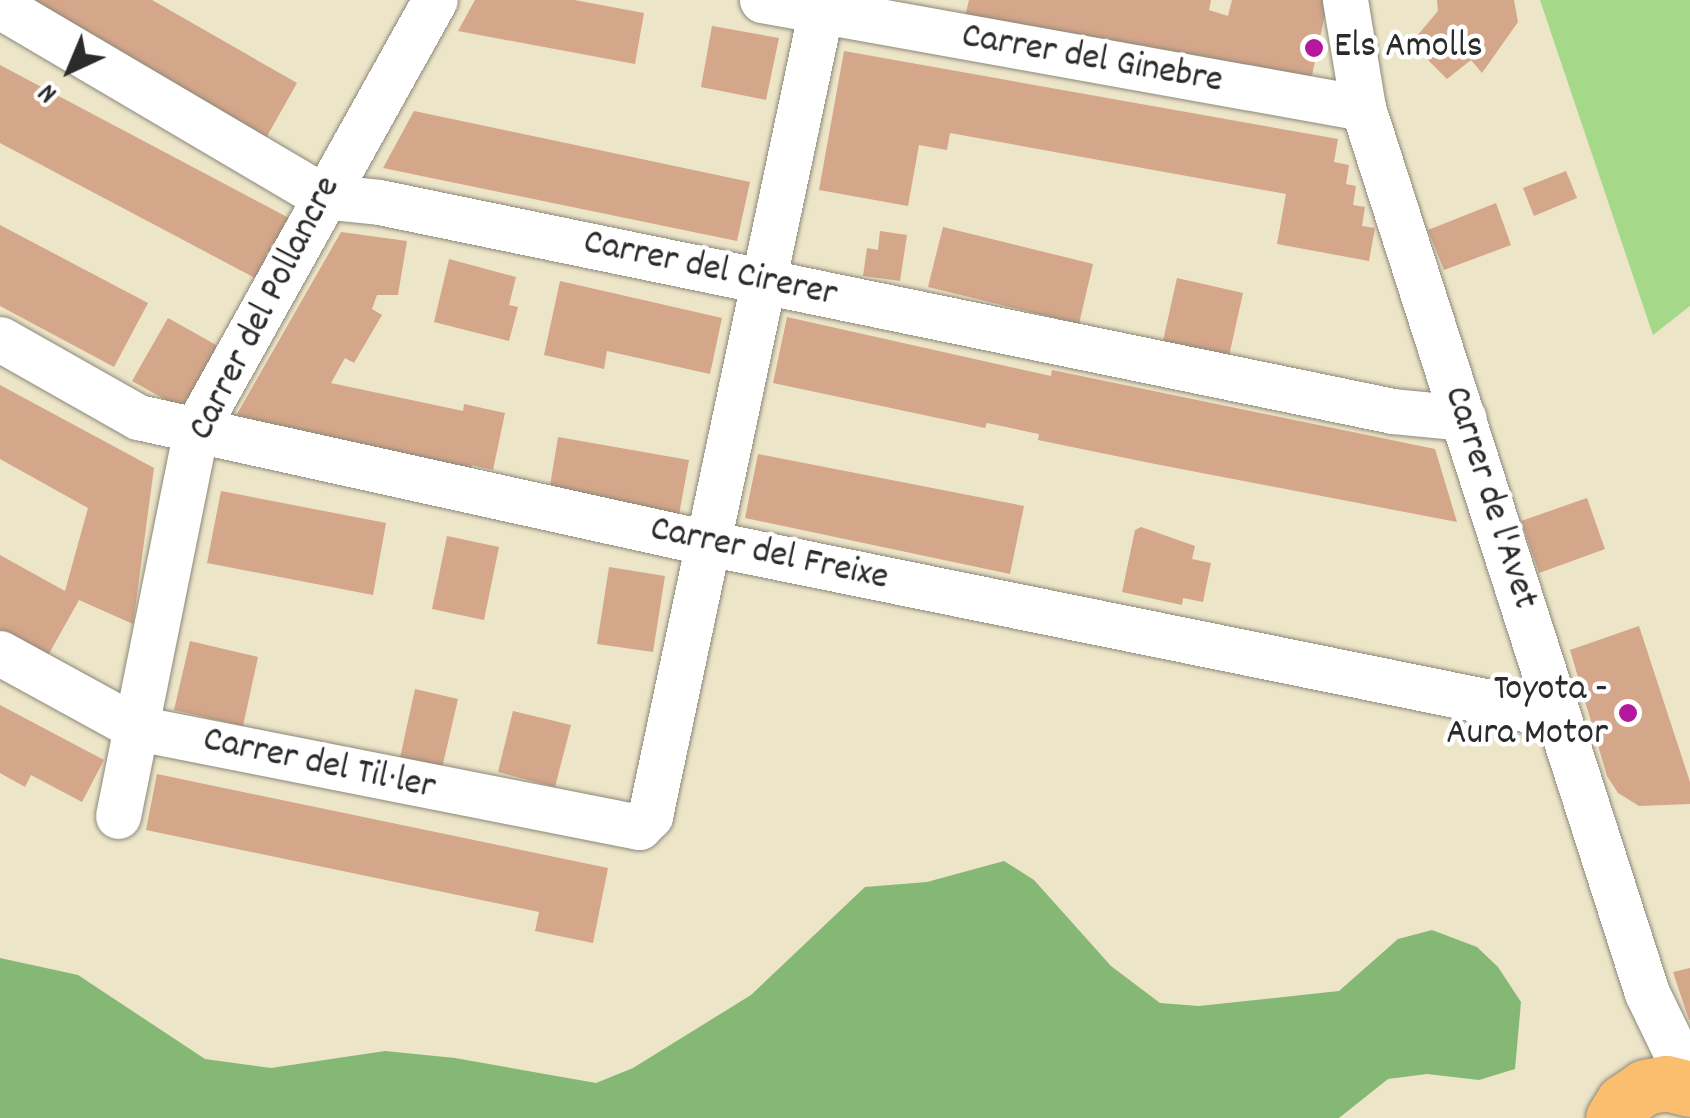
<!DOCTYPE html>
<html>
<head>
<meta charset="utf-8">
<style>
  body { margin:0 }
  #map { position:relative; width:1690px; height:1118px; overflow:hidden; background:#ede5c8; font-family:Dekko,sans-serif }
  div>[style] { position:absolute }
  .green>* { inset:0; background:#a5d888 }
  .forest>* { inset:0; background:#84b874 }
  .building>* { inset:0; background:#d4a68a }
  .roads { filter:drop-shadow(0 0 2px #8c887a) drop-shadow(0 0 2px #8c887a) }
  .minor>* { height:45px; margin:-22.5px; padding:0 22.5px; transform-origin:22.5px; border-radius:22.5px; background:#fff }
  .major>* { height:55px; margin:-27.5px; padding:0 27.5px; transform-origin:27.5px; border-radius:27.5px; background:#fbbd6e }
  .dots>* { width:28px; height:28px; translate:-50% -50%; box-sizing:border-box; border:5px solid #fff; border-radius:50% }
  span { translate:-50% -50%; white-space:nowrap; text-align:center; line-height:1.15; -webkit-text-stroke:9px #fff; paint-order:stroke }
  .poi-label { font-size:38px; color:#2b2b2b }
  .left { translate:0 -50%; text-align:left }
  .right { translate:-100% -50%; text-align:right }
  .street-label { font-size:38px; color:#2b2b2b }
  .north { position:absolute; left:20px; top:20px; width:100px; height:100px; -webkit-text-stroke:8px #fff; paint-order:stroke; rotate:224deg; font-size:28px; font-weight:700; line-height:40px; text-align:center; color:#2b2b2b }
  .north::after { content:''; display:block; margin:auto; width:35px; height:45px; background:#2b2b2b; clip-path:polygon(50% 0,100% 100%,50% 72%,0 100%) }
</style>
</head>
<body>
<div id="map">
  <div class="green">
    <div style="clip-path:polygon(1540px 0,1690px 0,1690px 306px,1653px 335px)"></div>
  </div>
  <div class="forest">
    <div style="clip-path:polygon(1004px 861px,1034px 880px,1111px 966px,1160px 1003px,1199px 1006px,1339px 991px,1398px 939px,1432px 930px,1477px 947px,1498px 967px,1521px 1002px,1515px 1069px,1479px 1080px,1427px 1074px,1388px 1079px,1339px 1118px,0 1118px,0 958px,78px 975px,205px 1059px,271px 1068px,385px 1051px,455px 1058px,596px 1083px,633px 1068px,751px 995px,865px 887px,927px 882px)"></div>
  </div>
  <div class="building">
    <div style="clip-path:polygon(23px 0,152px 0,297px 83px,266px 138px)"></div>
    <div style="clip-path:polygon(475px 0,574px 0,644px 13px,635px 64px,458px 31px)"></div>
    <div style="clip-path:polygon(969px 0,1211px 0,1209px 10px,1228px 16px,1232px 0,1328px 0,1311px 80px,965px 16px)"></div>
    <div style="clip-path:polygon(1437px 0,1514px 0,1518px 22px,1482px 73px,1471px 60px,1447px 79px,1411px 43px,1438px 11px)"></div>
    <div style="clip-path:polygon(712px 26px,779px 38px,766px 100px,701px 87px)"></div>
    <div style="clip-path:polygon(844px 51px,1338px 139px,1334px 162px,1349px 165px,1346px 184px,1356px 186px,1353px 205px,1365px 207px,1362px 226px,1375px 228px,1369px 261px,1277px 244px,1286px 194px,950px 133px,947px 150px,919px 145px,908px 206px,819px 190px)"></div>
    <div style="clip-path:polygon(0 65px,289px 218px,257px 279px,0 143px)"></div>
    <div style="clip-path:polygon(414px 111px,750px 182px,737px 241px,383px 168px)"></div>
    <div style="clip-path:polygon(1566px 171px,1577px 198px,1534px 216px,1523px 188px)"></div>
    <div style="clip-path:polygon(1496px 203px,1511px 245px,1444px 270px,1428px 230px)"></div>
    <div style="clip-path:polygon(0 225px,148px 303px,114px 367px,0 306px)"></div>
    <div style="clip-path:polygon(943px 227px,1093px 264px,1079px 324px,928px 287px)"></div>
    <div style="clip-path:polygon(880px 231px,907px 235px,900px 281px,863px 276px,867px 248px,878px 250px)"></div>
    <div style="clip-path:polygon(341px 232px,407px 241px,398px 295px,377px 295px,372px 309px,382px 315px,354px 363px,345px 358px,331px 383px,463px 411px,464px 404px,505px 413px,493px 470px,472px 465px,470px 472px,233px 421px)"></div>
    <div style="clip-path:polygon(449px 259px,516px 277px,509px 305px,518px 307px,509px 341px,434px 322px)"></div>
    <div style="clip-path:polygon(1177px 278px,1243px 293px,1229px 356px,1163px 341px)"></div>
    <div style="clip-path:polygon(560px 281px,722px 318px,710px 374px,607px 351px,604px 369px,544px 355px)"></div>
    <div style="clip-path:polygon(787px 317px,1051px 376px,1052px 370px,1435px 449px,1457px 522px,1150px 463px,1038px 440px,1039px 434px,987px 423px,985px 428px,773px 383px)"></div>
    <div style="clip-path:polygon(168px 318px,218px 346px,182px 409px,132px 381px)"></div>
    <div style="clip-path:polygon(0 385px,154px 468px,133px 624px,79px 600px,46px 659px,0 634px,0 555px,65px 591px,88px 508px,0 459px)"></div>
    <div style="clip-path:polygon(558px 437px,689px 460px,679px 515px,549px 492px)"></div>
    <div style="clip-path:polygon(758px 454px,1024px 506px,1010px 574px,745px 518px)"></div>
    <div style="clip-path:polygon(221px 491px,386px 523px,373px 595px,207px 563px)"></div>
    <div style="clip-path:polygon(1587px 498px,1605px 549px,1539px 573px,1521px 521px)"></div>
    <div style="clip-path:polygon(1141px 527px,1195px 546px,1192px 559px,1211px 563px,1203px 602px,1183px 598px,1182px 605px,1122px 592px,1135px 530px)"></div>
    <div style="clip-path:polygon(447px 536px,499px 547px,484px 620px,432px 609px)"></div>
    <div style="clip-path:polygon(609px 567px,665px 576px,653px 652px,597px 644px)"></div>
    <div style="clip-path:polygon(1639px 626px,1690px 782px,1690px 804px,1639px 806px,1618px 793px,1607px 776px,1570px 650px)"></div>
    <div style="clip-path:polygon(190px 641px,258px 657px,243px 726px,174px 710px)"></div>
    <div style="clip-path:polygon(415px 689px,458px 699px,442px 768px,400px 758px)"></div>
    <div style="clip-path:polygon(0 705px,104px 760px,82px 802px,31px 775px,25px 787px,0 773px)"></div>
    <div style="clip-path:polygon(513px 711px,571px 725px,555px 787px,498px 772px)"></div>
    <div style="clip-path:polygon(157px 774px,608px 868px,593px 943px,535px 931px,539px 912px,146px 830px)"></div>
    <div style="clip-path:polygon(1690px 968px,1690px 1020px,1689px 1020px,1673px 972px)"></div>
  </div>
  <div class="roads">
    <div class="minor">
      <div style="left:762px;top:0;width:611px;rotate:10.19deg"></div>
      <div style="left:1345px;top:0;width:109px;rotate:80.5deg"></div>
      <div style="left:1363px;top:108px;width:929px;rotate:72.21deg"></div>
      <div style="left:1647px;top:993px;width:99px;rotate:64.2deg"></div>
      <div style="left:0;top:6px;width:374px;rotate:30.5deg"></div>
      <div style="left:322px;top:196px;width:57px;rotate:6deg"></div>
      <div style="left:379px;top:202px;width:1035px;rotate:11.65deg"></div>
      <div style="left:1393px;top:411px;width:71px;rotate:5.6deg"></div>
      <div style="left:0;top:339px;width:159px;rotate:29.5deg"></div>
      <div style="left:138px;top:417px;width:584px;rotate:12.46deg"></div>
      <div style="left:708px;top:543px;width:867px;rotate:11.5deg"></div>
      <div style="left:0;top:653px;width:156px;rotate:28.7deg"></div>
      <div style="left:137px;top:728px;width:512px;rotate:11.16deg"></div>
      <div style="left:639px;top:827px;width:16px;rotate:-45deg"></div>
      <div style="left:650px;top:816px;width:834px;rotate:-78.03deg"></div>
      <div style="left:118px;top:816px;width:395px;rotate:-78.6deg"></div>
      <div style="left:196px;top:429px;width:491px;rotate:-60.9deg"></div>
    </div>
    <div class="major">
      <div style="left:1613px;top:1118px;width:19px;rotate:-58deg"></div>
      <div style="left:1623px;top:1102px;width:27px;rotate:-34deg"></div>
      <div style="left:1645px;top:1087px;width:21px;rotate:-11deg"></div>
      <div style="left:1666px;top:1083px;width:25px;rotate:14deg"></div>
    </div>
  </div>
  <div class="dots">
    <div style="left:1314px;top:48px;background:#b5179e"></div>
    <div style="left:1628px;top:713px;background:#b5179e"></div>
  </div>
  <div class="poi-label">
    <span class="left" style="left:1334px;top:48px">Els Amolls</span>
    <span class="right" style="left:1608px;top:713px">Toyota -<br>Aura Motor</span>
  </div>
  <div class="street-label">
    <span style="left:1092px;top:60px;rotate:10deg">Carrer del Ginebre</span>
    <span style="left:710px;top:270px;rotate:12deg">Carrer del Cirerer</span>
    <span style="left:266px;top:309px;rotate:-63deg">Carrer del Pollancre</span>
    <span style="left:1489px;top:498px;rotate:72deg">Carrer de l'Avet</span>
    <span style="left:769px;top:555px;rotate:12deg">Carrer del Freixe</span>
    <span style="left:319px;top:765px;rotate:12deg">Carrer del Til·ler</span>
  </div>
  <div class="north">N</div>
</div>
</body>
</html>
